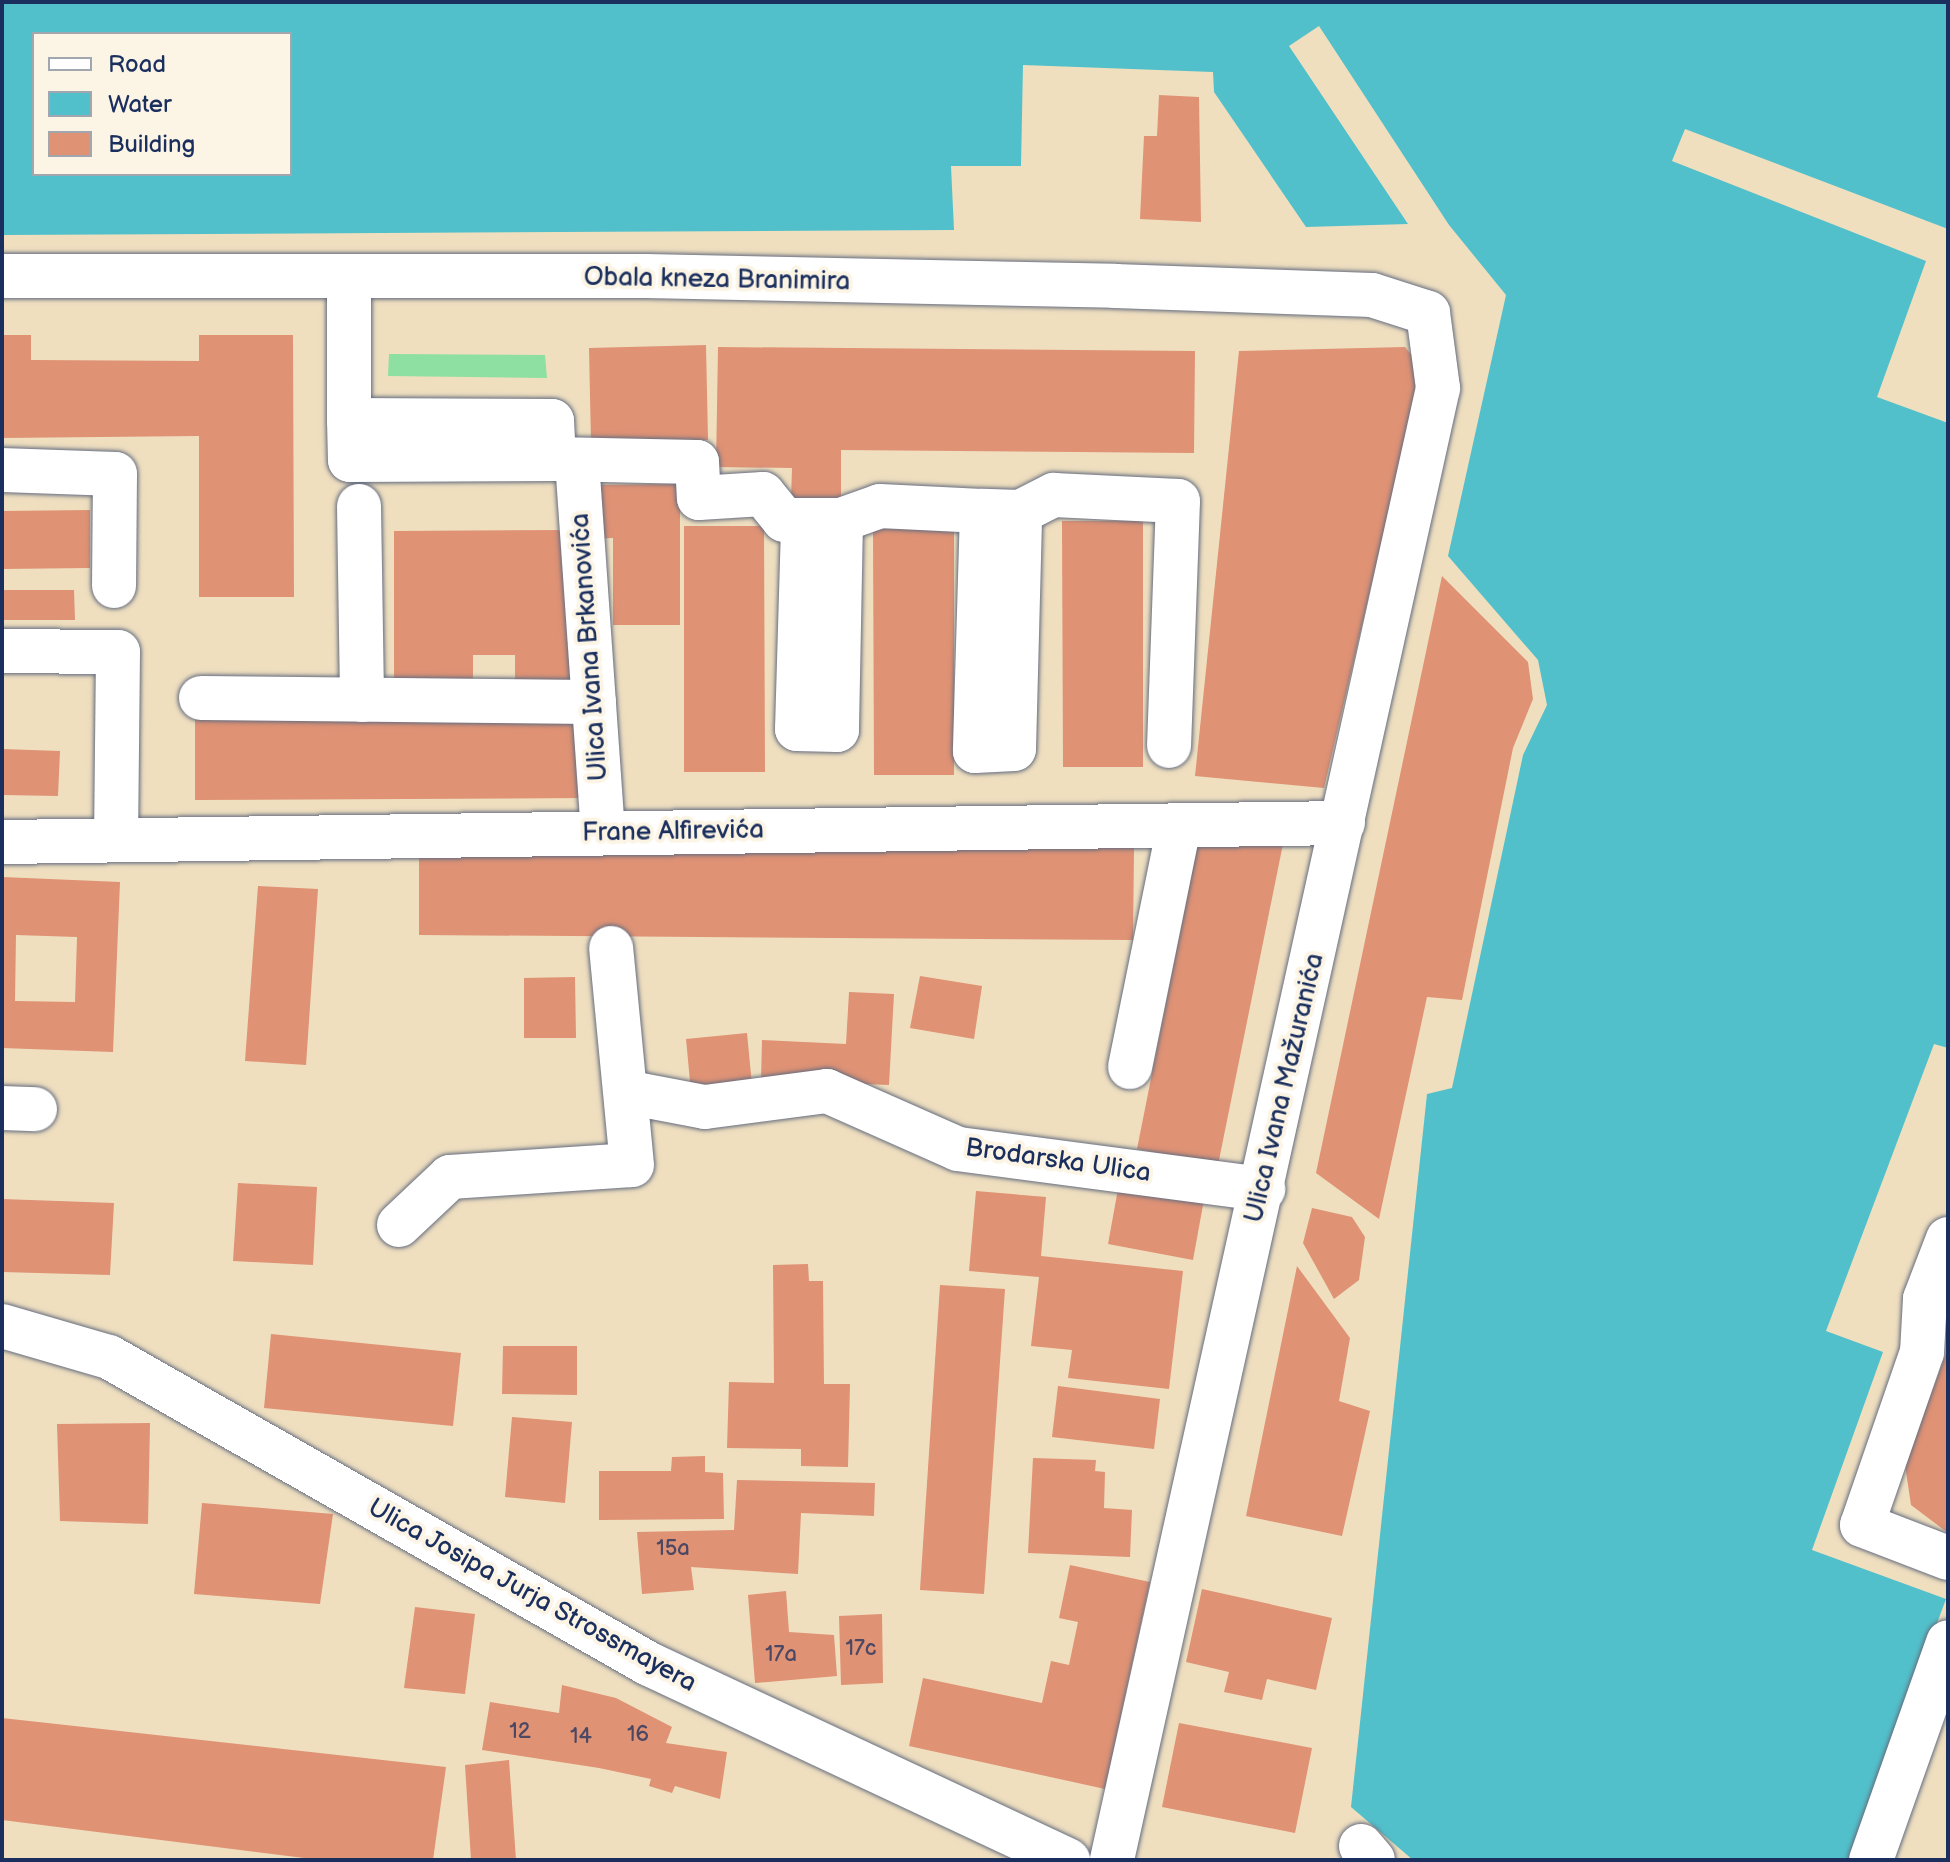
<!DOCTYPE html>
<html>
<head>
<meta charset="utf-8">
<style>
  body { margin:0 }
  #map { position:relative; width:1950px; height:1862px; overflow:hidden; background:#efdfbf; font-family:"Balsamiq Sans",sans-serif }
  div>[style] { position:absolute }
  .green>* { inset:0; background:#8de0a1 }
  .water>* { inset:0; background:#52c0ca }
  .building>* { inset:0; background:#df9274 }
  .roads { filter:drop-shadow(0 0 2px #656d80) drop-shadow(0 0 2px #656d80) }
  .minor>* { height:44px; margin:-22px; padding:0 22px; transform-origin:22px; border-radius:22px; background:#fff }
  span { translate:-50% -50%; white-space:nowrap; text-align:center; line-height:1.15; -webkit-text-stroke:8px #fcf5e5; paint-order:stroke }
  .number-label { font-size:22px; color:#4c4864 }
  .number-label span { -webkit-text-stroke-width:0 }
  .street-label { font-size:26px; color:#1b2f5e }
  .frame { position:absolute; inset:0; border:4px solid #1b2f5e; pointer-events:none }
  .legend { position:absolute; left:32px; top:32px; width:260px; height:144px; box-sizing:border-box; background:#fcf5e5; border:2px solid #a2a6af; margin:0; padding:10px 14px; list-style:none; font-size:24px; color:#1b2f5e }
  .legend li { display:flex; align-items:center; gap:16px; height:40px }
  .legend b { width:40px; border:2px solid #a2a6af }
</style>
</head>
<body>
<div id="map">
  <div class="green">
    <div style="clip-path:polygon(389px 354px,545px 355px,547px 378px,388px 376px)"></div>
  </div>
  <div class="water">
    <div style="clip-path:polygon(evenodd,2px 2px,1948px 2px,1948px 229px,1685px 129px,1672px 161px,1926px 261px,1877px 397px,1948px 423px,1948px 1048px,1934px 1044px,1826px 1331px,1883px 1352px,1812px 1550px,1946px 1599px,1849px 1860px,1413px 1860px,1351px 1807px,1427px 1094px,1452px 1088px,1523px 755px,1547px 705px,1538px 660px,1448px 556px,1506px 295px,1449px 225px,1319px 26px,1289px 46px,1408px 224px,1306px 227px,1214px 92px,1213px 72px,1023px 65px,1021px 166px,951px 166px,954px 230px,2px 235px,2px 2px,34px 34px,290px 34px,290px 174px,34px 174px,34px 34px)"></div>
  </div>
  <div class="building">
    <div style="clip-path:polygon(1159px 95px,1199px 97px,1201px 222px,1140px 219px,1144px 136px,1157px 136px)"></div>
    <div style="clip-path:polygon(2px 335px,31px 335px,31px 360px,199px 361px,199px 335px,293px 335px,294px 597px,199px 597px,199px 436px,2px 438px)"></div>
    <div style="clip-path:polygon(706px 345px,708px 440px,591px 443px,589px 348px)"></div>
    <div style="clip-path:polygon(718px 347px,1195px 351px,1194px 453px,841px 450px,841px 500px,791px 500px,792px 468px,716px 467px)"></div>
    <div style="clip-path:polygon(1405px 347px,1422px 368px,1324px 788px,1195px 776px,1239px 351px)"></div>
    <div style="clip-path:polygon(680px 484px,680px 625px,613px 625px,613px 538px,589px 539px,589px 485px)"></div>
    <div style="clip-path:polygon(90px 510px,90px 568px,2px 569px,2px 511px)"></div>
    <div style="clip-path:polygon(1062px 521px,1143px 521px,1143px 767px,1063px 767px)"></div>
    <div style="clip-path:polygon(684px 526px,764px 526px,765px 772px,684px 772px)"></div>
    <div style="clip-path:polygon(954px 528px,954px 775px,874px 775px,873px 529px)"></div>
    <div style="clip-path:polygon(572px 530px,572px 680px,515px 680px,515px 655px,473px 655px,473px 681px,394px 681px,394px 531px)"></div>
    <div style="clip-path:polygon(1442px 576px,1528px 662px,1533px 699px,1513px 748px,1462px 1000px,1427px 997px,1379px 1219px,1316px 1173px)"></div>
    <div style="clip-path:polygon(2px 590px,74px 590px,75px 620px,2px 620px)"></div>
    <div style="clip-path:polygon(586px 715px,586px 798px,195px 800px,195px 717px)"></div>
    <div style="clip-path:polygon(2px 749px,60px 751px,58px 796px,2px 795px)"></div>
    <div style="clip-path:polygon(1201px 827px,1283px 844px,1218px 1165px,1137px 1149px)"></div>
    <div style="clip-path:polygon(419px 843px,1134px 848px,1133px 940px,419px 935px)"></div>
    <div style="clip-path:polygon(evenodd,2px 877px,120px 882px,113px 1052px,2px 1048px,2px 877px,16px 935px,77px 937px,75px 1002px,15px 1001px,16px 935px)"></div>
    <div style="clip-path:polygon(258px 886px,318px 889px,306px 1065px,245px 1061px)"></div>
    <div style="clip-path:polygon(920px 976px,982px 986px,974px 1039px,910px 1028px)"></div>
    <div style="clip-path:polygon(575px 977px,576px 1038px,524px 1038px,524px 978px)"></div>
    <div style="clip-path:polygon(849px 992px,894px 994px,889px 1085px,761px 1080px,762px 1040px,846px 1044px)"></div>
    <div style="clip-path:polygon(747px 1033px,752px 1085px,691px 1092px,686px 1039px)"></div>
    <div style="clip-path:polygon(1120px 1178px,1205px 1194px,1193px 1260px,1108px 1244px)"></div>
    <div style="clip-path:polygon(238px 1183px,317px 1187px,313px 1265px,233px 1261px)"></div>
    <div style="clip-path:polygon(976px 1191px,1046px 1197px,1041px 1256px,1183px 1271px,1169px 1389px,1068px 1378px,1072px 1350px,1031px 1346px,1039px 1277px,969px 1271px)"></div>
    <div style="clip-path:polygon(2px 1199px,114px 1203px,110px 1275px,2px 1272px)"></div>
    <div style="clip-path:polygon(1312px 1208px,1352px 1217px,1365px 1237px,1359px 1280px,1334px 1299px,1303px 1243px)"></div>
    <div style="clip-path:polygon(808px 1264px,809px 1281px,823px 1281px,824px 1384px,850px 1384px,848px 1467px,801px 1466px,801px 1449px,727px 1448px,729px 1382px,774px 1383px,773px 1265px)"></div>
    <div style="clip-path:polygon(1297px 1266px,1350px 1338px,1339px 1401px,1370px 1411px,1342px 1536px,1246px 1516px)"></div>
    <div style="clip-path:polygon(940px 1285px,1005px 1289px,984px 1594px,920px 1590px)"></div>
    <div style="clip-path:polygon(271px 1334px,461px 1353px,453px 1426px,264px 1408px)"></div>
    <div style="clip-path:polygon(503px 1346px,577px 1346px,577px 1395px,502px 1394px)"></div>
    <div style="clip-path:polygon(1948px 1348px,1948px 1533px,1911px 1505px,1905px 1465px)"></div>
    <div style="clip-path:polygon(1058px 1386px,1160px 1399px,1154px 1449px,1052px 1437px)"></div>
    <div style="clip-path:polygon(512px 1417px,572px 1422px,565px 1503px,505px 1497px)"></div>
    <div style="clip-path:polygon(150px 1423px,148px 1524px,60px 1521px,57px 1424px)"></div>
    <div style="clip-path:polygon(705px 1456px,705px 1472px,723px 1473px,724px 1519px,599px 1520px,599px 1471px,671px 1471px,672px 1457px)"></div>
    <div style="clip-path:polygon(1033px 1458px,1096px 1460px,1095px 1471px,1105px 1472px,1104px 1508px,1132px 1510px,1130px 1557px,1028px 1553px)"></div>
    <div style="clip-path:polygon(737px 1480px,875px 1483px,874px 1516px,801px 1513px,798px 1574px,691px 1567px,694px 1590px,642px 1594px,637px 1532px,734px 1530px)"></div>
    <div style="clip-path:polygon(202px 1503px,333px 1514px,320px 1604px,194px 1594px)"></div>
    <div style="clip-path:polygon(1070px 1565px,1150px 1582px,1105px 1789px,909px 1746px,923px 1678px,1042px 1703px,1051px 1661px,1069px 1665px,1078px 1622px,1059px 1618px)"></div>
    <div style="clip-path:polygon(1202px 1589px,1332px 1618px,1316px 1690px,1267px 1679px,1262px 1700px,1224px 1692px,1229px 1672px,1186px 1662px)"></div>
    <div style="clip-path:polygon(786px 1591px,789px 1632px,834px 1635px,837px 1676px,755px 1683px,748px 1595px)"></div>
    <div style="clip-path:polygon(415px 1607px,475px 1614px,465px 1694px,404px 1688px)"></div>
    <div style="clip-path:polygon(882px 1614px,883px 1683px,841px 1685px,839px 1616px)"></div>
    <div style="clip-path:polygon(562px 1685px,616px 1698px,672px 1727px,666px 1743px,727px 1752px,720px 1799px,675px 1786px,672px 1793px,649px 1786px,651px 1779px,599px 1768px,482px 1750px,490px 1702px,559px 1713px)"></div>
    <div style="clip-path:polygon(2px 1718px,446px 1767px,433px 1860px,320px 1860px,2px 1820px)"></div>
    <div style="clip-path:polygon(1179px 1723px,1312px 1748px,1295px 1833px,1162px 1807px)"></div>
    <div style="clip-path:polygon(509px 1760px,516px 1860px,471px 1860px,465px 1765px)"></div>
  </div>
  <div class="roads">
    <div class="minor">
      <div style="left:2px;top:276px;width:644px"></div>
      <div style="left:646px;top:276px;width:469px;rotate:1.2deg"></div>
      <div style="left:1115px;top:286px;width:257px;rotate:2deg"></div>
      <div style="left:1372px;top:295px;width:59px;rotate:17.8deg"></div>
      <div style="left:1428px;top:313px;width:76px;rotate:82.4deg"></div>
      <div style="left:1438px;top:388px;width:1508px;rotate:102.49deg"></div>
      <div style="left:348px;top:276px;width:11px;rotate:85deg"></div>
      <div style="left:349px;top:287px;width:133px;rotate:90deg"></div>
      <div style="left:349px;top:420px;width:40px;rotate:88.6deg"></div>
      <div style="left:350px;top:460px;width:204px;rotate:-0.3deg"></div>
      <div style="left:554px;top:459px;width:38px;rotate:-93deg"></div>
      <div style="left:552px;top:421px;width:203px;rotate:-179.7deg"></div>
      <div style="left:554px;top:459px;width:143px;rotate:1.2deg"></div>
      <div style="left:697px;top:462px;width:36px;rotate:87deg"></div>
      <div style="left:699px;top:498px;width:64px;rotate:-3.6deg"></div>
      <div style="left:763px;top:494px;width:33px;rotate:51deg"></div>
      <div style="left:784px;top:520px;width:57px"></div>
      <div style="left:841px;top:520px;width:210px;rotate:91.1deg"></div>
      <div style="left:837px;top:730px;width:40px;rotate:-178.6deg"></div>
      <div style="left:797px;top:729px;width:208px;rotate:-88.3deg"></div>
      <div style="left:577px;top:461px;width:373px;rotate:86deg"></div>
      <div style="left:2px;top:470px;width:113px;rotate:2deg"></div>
      <div style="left:115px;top:474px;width:112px;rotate:90.5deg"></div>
      <div style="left:359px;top:506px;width:194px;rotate:89.1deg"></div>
      <div style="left:1020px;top:512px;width:38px;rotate:-27deg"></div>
      <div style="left:1054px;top:495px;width:124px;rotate:2.8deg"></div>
      <div style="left:1178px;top:501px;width:245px;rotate:92.1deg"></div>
      <div style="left:841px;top:520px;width:41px;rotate:-19.7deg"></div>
      <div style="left:880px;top:506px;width:102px;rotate:2.8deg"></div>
      <div style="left:982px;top:511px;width:240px;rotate:91.7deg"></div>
      <div style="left:975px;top:751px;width:39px;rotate:-3deg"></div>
      <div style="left:1014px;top:749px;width:237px;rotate:-88.5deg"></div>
      <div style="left:1020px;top:512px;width:38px;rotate:-178deg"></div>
      <div style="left:2px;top:651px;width:116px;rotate:0.5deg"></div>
      <div style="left:118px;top:652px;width:188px;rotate:90.6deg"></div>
      <div style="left:201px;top:698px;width:393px;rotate:0.6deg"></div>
      <div style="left:2px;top:842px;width:1341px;rotate:-0.81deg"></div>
      <div style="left:1130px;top:1067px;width:246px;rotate:-78.5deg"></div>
      <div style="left:626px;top:1092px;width:80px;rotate:10.8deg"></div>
      <div style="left:705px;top:1107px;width:123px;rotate:-7.5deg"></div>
      <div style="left:827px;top:1091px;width:143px;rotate:23.9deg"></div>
      <div style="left:958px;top:1149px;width:308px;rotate:7.5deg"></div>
      <div style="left:2px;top:1108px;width:33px;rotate:2deg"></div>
      <div style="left:399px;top:1225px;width:70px;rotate:-43.3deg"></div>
      <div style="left:450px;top:1177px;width:182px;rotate:-3.8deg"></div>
      <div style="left:632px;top:1165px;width:218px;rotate:-95.5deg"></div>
      <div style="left:1948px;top:1239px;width:64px;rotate:111deg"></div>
      <div style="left:1925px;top:1299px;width:53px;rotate:93.2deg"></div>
      <div style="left:1922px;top:1352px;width:183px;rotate:109.1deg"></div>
      <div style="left:1862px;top:1525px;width:92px;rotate:21deg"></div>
      <div style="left:2px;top:1326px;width:111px;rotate:16.2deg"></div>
      <div style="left:109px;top:1357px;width:621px;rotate:29.62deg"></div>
      <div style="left:649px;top:1664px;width:463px;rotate:25.1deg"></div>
      <div style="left:1361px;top:1846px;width:18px;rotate:49deg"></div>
      <div style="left:1871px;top:1860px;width:231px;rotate:-70.5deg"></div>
    </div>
  </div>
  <div class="number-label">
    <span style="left:673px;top:1549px">15a</span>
    <span style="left:861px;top:1649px">17c</span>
    <span style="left:781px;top:1655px">17a</span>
    <span style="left:520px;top:1732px">12</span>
    <span style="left:638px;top:1735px">16</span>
    <span style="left:581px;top:1737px">14</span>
  </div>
  <div class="street-label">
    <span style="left:717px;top:280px;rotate:1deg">Obala kneza Branimira</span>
    <span style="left:590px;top:647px;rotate:-94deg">Ulica Ivana Brkanovića</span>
    <span style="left:673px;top:832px;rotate:-1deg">Frane Alfirevića</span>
    <span style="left:1285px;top:1088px;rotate:-77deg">Ulica Ivana Mažuranića</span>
    <span style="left:1058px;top:1161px;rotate:8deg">Brodarska Ulica</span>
    <span style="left:532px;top:1596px;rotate:29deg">Ulica Josipa Jurja Strossmayera</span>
  </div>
  <div class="frame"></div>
  <ul class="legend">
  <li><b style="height:10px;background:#fff"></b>Road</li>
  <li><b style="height:22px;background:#52c0ca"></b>Water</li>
  <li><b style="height:22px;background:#df9274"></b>Building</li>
  </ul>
</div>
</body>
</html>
